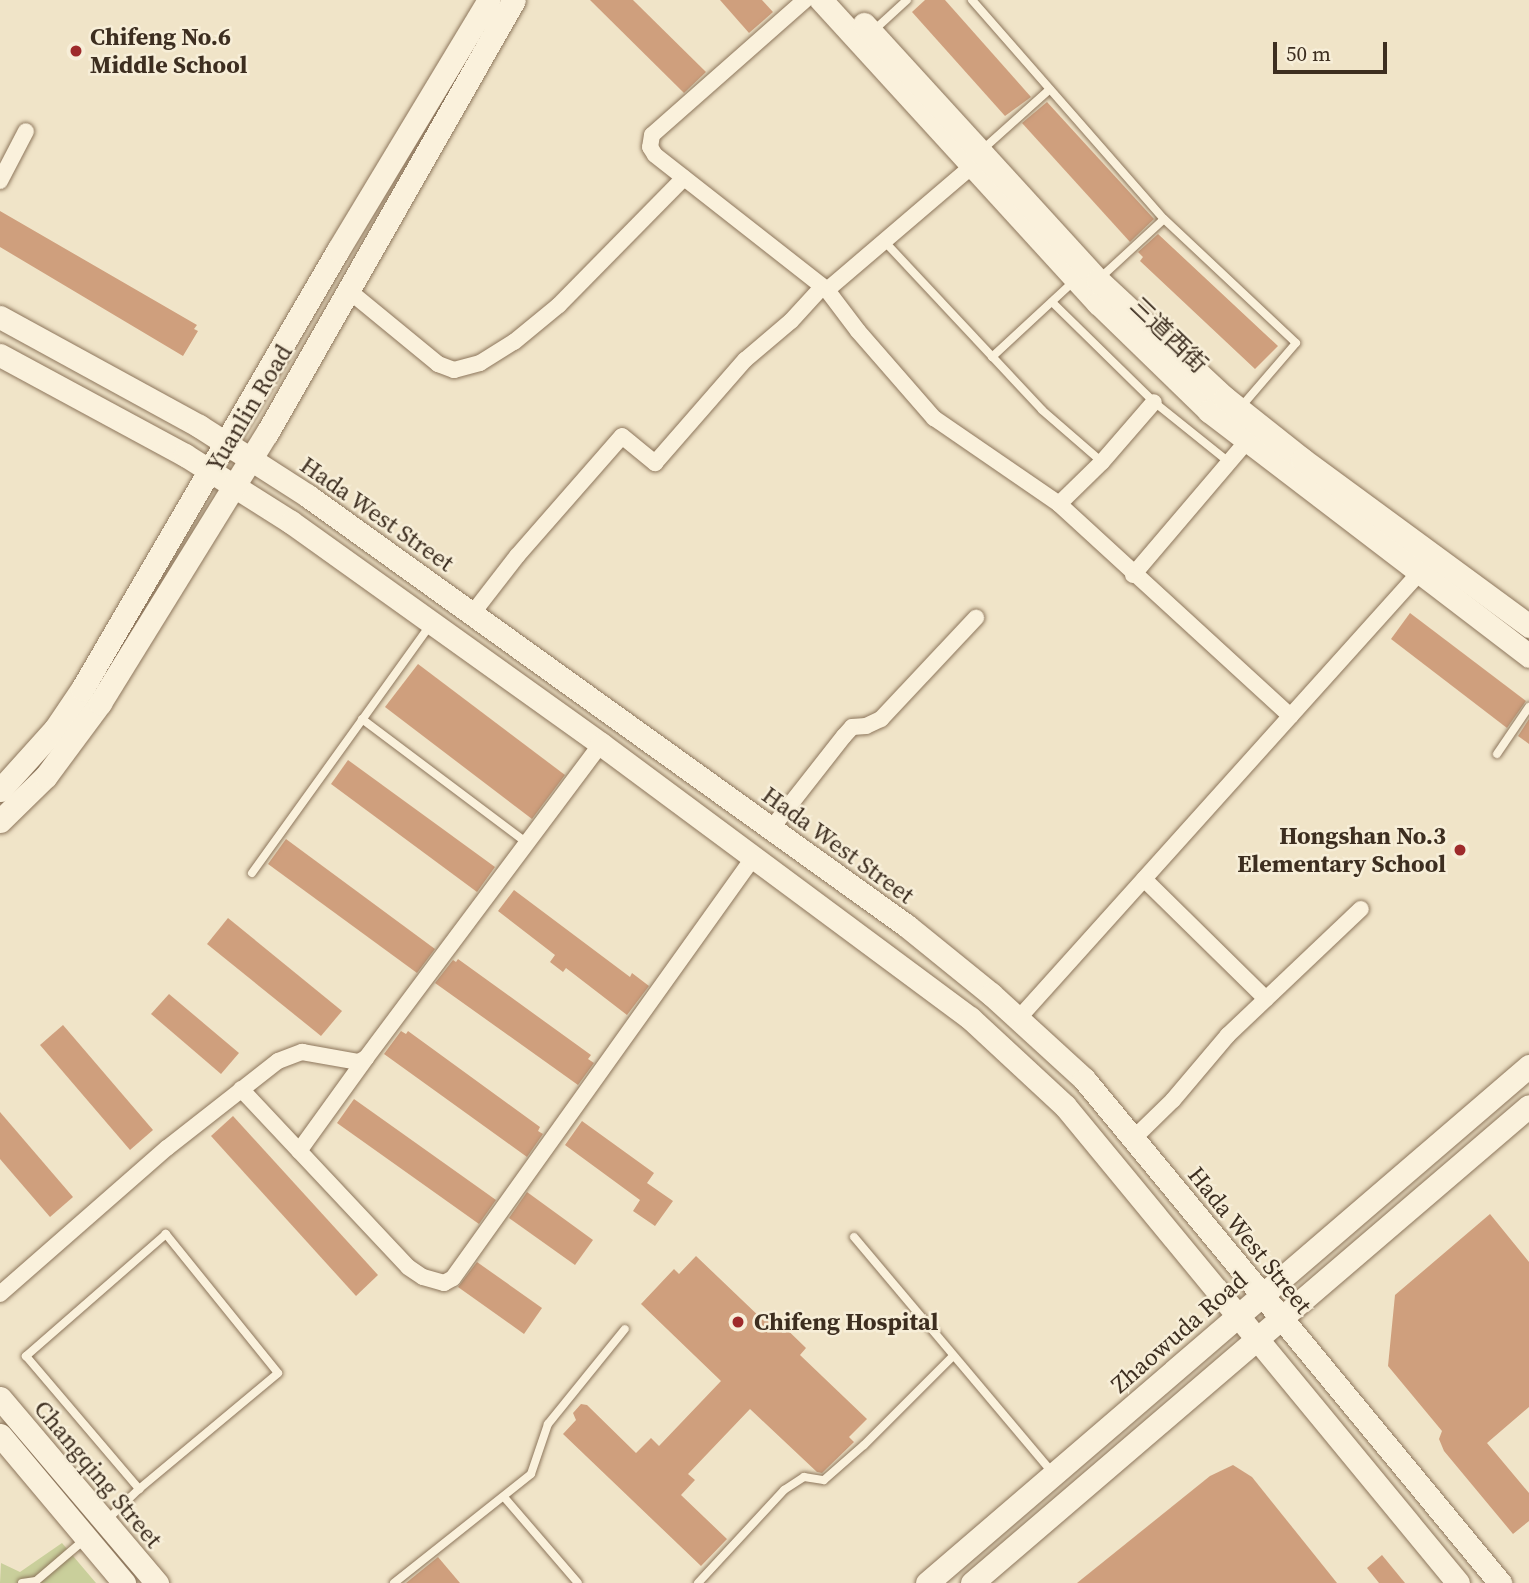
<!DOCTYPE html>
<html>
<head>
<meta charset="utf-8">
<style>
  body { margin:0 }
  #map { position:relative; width:1529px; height:1583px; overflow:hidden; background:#f0e4c8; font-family:"Source Serif 4","Noto Sans SC",serif }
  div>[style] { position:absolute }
  .green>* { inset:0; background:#c9cf9b }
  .building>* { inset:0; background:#cf9f7d }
  .roads { filter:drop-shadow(0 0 2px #8d765c) drop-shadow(0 0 2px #8d765c) }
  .lane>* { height:8px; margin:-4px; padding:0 4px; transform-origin:4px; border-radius:4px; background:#faf1dc }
  .street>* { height:16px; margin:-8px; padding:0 8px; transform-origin:8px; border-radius:8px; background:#faf1dc }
  .secondary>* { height:23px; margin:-11.5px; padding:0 11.5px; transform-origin:11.5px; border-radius:11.5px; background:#faf1dc }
  .dots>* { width:19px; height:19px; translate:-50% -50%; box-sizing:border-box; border:4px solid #f7eed8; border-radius:50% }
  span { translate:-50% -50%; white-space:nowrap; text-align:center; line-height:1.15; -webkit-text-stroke:5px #f7eed8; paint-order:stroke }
  .poi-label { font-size:24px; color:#3d2e20; font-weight:700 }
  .left { translate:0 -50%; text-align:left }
  .right { translate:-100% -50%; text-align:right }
  .street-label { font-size:24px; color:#3d2e20 }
  .scale { position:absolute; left:1273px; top:42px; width:114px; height:32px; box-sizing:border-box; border:4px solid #3d2e20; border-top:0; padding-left:9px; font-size:21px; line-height:24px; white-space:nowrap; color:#3d2e20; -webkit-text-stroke:5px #f7eed8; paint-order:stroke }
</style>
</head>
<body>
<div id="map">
  <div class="green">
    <div style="clip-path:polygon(62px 1543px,96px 1583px,0 1583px,1px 1563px,20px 1572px)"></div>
  </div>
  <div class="building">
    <div style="clip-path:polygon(590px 0,633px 0,706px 72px,684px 93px)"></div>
    <div style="clip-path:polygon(720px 0,762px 0,773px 12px,749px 33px)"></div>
    <div style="clip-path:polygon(925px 0,945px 0,1031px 97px,1005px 116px,912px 12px)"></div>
    <div style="clip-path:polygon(1047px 102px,1154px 219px,1130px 242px,1022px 123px)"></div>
    <div style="clip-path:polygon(0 211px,197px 325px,194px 329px,198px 331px,183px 356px,0 247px)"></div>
    <div style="clip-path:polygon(1158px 234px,1278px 346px,1255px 369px,1140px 261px,1143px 257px,1138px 252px)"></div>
    <div style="clip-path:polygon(1410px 613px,1526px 701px,1507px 728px,1391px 639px)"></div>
    <div style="clip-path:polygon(418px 664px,565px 775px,532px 819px,385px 707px)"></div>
    <div style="clip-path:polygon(1529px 719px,1529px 744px,1518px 736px)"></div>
    <div style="clip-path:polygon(348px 760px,495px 867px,477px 892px,331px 784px)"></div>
    <div style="clip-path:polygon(286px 839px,435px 949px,417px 973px,268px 864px)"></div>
    <div style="clip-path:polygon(514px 890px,630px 977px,632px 973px,649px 986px,627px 1015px,566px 968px,563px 972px,550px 962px,555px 955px,498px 911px)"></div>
    <div style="clip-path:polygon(228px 918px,342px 1011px,321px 1036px,207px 944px)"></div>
    <div style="clip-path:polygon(458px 959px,591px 1055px,588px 1059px,594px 1063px,578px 1085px,435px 983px,453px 960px,456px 962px)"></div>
    <div style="clip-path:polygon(169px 994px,239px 1053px,221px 1074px,151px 1014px)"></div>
    <div style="clip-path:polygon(63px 1025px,153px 1130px,130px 1150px,40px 1045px)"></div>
    <div style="clip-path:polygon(401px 1031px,406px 1034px,408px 1031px,540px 1127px,538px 1131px,543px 1134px,527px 1157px,384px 1054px)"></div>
    <div style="clip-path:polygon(354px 1099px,496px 1200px,479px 1224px,337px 1123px)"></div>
    <div style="clip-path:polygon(0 1112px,73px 1197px,50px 1217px,0 1159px)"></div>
    <div style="clip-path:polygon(233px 1116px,378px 1275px,356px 1296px,211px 1136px)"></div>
    <div style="clip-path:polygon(582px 1121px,654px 1173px,647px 1183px,673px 1201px,655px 1226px,633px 1211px,640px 1200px,565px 1145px)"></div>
    <div style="clip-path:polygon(527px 1192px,593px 1240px,575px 1265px,509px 1218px)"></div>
    <div style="clip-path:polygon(1490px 1214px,1529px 1262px,1529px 1407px,1487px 1443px,1529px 1493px,1529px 1521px,1513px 1534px,1444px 1451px,1439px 1439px,1442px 1431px,1388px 1366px,1395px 1295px)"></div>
    <div style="clip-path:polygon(696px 1256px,764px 1321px,771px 1314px,806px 1348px,800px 1355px,867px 1419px,849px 1437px,854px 1442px,822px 1473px,817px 1472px,750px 1409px,688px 1474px,695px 1480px,681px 1495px,727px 1539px,701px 1566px,563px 1434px,576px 1420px,573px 1413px,581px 1404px,587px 1405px,636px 1453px,651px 1438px,659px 1446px,721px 1381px,641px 1304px,674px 1269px,679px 1274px)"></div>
    <div style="clip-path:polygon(477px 1262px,542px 1308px,524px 1334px,458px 1287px)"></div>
    <div style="clip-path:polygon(1233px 1465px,1252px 1477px,1337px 1583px,1077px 1583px,1210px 1476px)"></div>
    <div style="clip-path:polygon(1382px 1555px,1405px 1583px,1379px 1583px,1367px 1568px)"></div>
    <div style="clip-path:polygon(438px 1557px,460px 1583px,406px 1583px)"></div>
  </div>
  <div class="roads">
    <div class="lane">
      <div style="left:972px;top:0;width:291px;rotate:48.8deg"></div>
      <div style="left:1164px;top:219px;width:181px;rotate:43.2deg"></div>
      <div style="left:1296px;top:343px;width:84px;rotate:130.7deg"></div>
      <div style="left:873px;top:31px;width:46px;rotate:-42.4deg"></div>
      <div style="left:982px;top:150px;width:91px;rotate:-41.9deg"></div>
      <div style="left:884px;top:241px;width:231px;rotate:46.9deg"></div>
      <div style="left:1042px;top:410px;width:79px;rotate:40.9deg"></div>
      <div style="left:1099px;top:279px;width:88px;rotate:-42.7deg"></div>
      <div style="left:1052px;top:302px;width:143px;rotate:44.4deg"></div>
      <div style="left:1154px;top:402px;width:96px;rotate:38.7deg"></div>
      <div style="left:992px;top:357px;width:112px;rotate:-42.8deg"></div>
      <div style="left:362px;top:719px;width:206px;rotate:36.9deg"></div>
      <div style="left:1497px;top:754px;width:57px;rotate:-55.8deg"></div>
      <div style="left:252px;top:873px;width:305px;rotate:-54.3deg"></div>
      <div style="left:854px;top:1237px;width:309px;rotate:49.9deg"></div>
      <div style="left:504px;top:1497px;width:113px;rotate:49.3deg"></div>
      <div style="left:107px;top:1520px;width:45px;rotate:-44.1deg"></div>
      <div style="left:139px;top:1489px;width:181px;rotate:-39.8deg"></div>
      <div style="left:278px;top:1373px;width:179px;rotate:-128.9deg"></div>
      <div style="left:166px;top:1234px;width:186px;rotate:138.9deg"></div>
      <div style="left:26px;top:1356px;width:175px;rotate:49.6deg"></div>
      <div style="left:22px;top:1583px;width:14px;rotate:-8deg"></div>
      <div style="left:36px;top:1581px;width:63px;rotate:-40.5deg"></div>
      <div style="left:394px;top:1583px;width:175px;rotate:-38.5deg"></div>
      <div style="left:531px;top:1474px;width:53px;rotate:-71.2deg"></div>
      <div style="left:548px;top:1424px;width:122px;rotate:-51deg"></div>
      <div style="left:698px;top:1583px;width:127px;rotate:-47.2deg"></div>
      <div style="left:784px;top:1490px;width:24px;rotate:-33deg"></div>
      <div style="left:804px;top:1477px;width:20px;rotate:9deg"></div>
      <div style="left:824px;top:1480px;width:53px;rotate:-41.2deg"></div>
      <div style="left:864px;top:1445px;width:126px;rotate:-45deg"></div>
    </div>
    <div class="street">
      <div style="left:805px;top:0;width:204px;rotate:138.6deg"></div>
      <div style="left:652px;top:135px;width:12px;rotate:99deg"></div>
      <div style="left:650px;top:147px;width:9px;rotate:58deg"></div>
      <div style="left:655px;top:155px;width:219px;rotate:38.1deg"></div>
      <div style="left:827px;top:290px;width:51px;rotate:52.9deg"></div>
      <div style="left:858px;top:331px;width:116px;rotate:48.9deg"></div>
      <div style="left:934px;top:418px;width:152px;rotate:34.5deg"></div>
      <div style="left:1059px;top:504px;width:314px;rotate:42.5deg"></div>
      <div style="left:0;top:181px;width:56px;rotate:-62.5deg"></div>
      <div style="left:348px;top:290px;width:117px;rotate:39.4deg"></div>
      <div style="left:438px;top:364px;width:17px;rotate:21deg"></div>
      <div style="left:454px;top:370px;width:27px;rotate:-15deg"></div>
      <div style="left:480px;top:363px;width:40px;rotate:-32deg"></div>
      <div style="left:514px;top:342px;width:58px;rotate:-39.4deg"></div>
      <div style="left:559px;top:305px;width:178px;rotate:-45.5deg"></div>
      <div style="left:827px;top:290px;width:189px;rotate:-40.5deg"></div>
      <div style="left:1059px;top:504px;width:60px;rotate:-44.3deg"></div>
      <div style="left:1102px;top:462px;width:79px;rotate:-49.1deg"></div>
      <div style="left:1133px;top:575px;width:187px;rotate:-49.6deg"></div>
      <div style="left:472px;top:614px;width:73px;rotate:-52.2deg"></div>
      <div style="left:517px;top:556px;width:159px;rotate:-48.8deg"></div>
      <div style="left:622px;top:436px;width:43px;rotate:39.3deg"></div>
      <div style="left:655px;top:463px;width:137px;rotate:-48.9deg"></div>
      <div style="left:745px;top:360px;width:60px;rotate:-40.3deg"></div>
      <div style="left:791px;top:321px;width:46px;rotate:-47.6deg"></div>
      <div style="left:771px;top:829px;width:118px;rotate:-51.9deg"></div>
      <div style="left:844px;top:736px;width:12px;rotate:-48deg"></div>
      <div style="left:852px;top:727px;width:14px;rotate:-4deg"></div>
      <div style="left:866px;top:726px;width:17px;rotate:-25deg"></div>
      <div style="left:881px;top:719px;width:139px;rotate:-46.8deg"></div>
      <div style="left:1144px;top:879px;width:171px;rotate:44.5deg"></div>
      <div style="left:1018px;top:1019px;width:601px;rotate:-48.03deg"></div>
      <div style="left:241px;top:1089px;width:244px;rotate:46.8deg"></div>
      <div style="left:408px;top:1267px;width:18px;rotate:34deg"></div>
      <div style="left:423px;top:1277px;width:22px;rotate:16deg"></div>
      <div style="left:444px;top:1283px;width:10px;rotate:-29deg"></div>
      <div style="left:453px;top:1278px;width:516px;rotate:-54.46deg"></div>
      <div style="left:1133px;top:1139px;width:56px;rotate:-44.3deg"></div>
      <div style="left:1173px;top:1100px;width:85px;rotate:-49.8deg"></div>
      <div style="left:1228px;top:1035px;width:183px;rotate:-43.5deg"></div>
      <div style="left:299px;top:1151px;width:115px;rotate:-54.2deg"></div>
      <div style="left:0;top:1294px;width:222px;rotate:-41.2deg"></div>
      <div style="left:167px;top:1148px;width:141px;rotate:-38.1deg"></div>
      <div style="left:278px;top:1061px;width:26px;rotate:-21deg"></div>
      <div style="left:302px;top:1052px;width:58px;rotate:10deg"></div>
      <div style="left:359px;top:1062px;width:8px;rotate:-30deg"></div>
      <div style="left:366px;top:1058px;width:392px;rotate:-53.2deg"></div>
    </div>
    <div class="secondary">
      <div style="left:821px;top:0;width:411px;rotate:47.6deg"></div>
      <div style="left:1098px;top:303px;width:155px;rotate:44.2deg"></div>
      <div style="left:1209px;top:411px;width:403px;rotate:37.4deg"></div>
      <div style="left:864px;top:24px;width:347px;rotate:47.6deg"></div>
      <div style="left:1098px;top:280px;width:173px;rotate:42.9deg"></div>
      <div style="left:1225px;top:398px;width:98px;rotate:38.4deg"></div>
      <div style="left:1302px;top:459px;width:282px;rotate:36.3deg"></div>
      <div style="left:0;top:317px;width:227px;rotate:28.7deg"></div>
      <div style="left:199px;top:426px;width:130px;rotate:32.7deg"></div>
      <div style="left:308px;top:496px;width:737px;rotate:35.67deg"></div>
      <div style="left:907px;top:926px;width:108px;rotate:39deg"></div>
      <div style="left:991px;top:994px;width:126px;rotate:42.4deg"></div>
      <div style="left:1084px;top:1079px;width:654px;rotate:50.46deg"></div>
      <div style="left:0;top:355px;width:210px;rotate:28.4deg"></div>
      <div style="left:185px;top:455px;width:125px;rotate:32.3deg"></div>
      <div style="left:291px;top:522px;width:381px;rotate:35.6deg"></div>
      <div style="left:601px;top:744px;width:460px;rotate:36.6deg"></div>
      <div style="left:970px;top:1018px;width:129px;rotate:42.8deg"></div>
      <div style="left:1065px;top:1106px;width:618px;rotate:50.51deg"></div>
      <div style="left:0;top:790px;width:82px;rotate:-48deg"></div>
      <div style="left:55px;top:729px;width:48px;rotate:-56deg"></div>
      <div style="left:82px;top:689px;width:508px;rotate:-59.75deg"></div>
      <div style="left:338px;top:250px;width:292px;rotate:-58.9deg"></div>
      <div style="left:0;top:821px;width:64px;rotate:-44.4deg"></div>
      <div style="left:46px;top:776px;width:91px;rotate:-53.5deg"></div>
      <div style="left:100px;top:703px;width:317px;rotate:-58.3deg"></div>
      <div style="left:267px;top:433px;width:498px;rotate:-60.3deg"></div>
      <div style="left:0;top:1398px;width:243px;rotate:49.7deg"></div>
      <div style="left:0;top:1435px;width:193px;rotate:50deg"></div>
      <div style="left:927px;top:1583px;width:794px;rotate:-40.66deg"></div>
      <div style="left:972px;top:1583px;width:733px;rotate:-40.58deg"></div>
    </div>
  </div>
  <div class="dots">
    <div style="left:76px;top:51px;background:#9e2a2b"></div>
    <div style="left:1460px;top:850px;background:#9e2a2b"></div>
    <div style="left:738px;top:1322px;background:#9e2a2b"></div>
  </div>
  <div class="poi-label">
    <span class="left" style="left:90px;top:51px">Chifeng No.6<br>Middle School</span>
    <span class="right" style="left:1446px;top:850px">Hongshan No.3<br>Elementary School</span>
    <span class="left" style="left:754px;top:1322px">Chifeng Hospital</span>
  </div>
  <div class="street-label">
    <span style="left:1169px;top:335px;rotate:44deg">三道西街</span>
    <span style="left:249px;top:408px;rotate:-59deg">Yuanlin Road</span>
    <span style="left:377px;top:514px;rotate:35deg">Hada West Street</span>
    <span style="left:838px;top:845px;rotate:36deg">Hada West Street</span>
    <span style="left:1250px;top:1240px;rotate:51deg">Hada West Street</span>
    <span style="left:1179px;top:1332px;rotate:-41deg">Zhaowuda Road</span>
    <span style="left:98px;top:1474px;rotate:50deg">Changqing Street</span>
  </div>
  <div class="scale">50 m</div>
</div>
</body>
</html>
